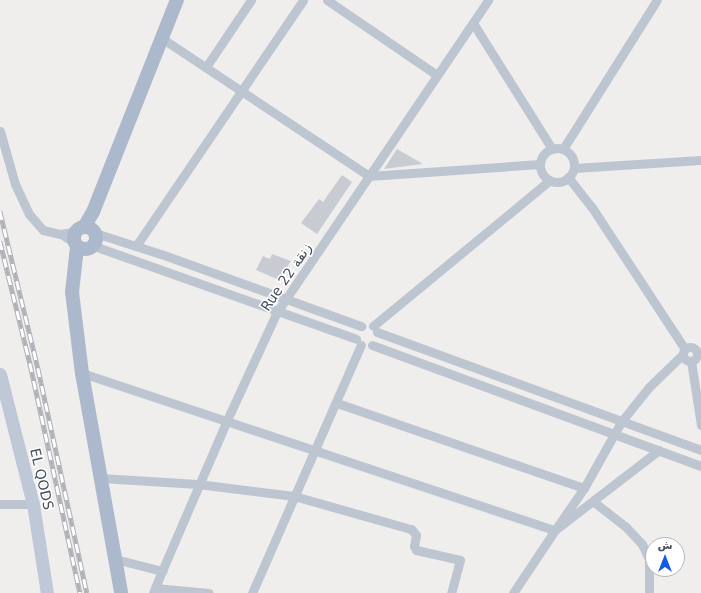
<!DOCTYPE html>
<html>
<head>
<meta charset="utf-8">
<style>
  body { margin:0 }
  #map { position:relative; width:701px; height:593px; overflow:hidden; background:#f0eded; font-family:"DejaVu Sans","Noto Naskh Arabic",sans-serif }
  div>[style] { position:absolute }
  .building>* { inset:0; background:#c9cbd3 }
  .street>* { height:9px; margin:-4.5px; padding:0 4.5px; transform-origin:4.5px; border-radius:4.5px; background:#bdc6d0 }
  .street>.ring { margin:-4.5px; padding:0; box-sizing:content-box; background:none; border:9px solid #bdc6d0; border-radius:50% }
  .secondary>* { height:13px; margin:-6.5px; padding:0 6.5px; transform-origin:6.5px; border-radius:6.5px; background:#bfc8d7 }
  .primary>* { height:14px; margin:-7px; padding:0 7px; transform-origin:7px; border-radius:7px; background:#acb9cd }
  .primary>.ring { margin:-7px; padding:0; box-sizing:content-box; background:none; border:14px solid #acb9cd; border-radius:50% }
  .rail>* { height:4.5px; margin-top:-2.25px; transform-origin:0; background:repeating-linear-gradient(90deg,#fff 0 9px,#afb1b8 0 18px); box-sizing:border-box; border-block:1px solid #afb1b8 }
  span { translate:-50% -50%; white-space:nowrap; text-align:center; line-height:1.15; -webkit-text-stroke:3px #fff; paint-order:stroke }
  .street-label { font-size:14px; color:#454e5a }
  .north { position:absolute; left:645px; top:537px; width:40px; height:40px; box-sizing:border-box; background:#fff; border:1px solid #b5b8bd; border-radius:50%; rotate:0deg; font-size:11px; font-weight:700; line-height:16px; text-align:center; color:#454e5a }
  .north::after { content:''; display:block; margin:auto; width:14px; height:18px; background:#155be1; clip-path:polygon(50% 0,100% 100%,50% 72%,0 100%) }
</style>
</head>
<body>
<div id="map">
  <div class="building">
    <div style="clip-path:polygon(397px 149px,423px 164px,384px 169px)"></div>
    <div style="clip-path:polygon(342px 175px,352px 182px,317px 234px,301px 223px,319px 199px,323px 202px)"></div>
    <div style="clip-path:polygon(272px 254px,291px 261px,279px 280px,256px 270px,263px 256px,270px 259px)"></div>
  </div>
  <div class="street">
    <div style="left:327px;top:0;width:133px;rotate:34.3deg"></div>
    <div style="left:473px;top:23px;width:149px;rotate:57.9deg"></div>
    <div style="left:163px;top:39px;width:247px;rotate:33.6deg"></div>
    <div style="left:369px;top:176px;width:171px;rotate:-4deg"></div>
    <div style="left:206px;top:67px;width:81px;rotate:-56.1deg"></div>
    <div style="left:0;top:131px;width:55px;rotate:74.2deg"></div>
    <div style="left:15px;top:184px;width:33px;rotate:65deg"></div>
    <div style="left:29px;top:214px;width:21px;rotate:49deg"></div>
    <div style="left:43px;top:230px;width:18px;rotate:13deg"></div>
    <div class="ring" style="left:540px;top:148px;width:25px;height:25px"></div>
    <div style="left:563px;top:149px;width:176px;rotate:-57.8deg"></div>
    <div style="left:574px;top:168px;width:127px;rotate:-3.6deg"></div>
    <div style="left:568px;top:177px;width:37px;rotate:52deg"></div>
    <div style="left:591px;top:206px;width:171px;rotate:56.7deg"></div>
    <div style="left:95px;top:233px;width:69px;rotate:17.7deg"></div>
    <div style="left:161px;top:254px;width:213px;rotate:19.8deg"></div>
    <div style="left:75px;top:243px;width:17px;rotate:-147deg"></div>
    <div style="left:61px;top:234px;width:15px;rotate:-11deg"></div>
    <div style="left:94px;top:246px;width:278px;rotate:19.5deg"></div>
    <div style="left:136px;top:246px;width:297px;rotate:-55.8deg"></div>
    <div style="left:373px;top:326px;width:229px;rotate:-39.5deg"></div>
    <div style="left:377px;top:332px;width:345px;rotate:20deg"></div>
    <div style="left:372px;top:345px;width:351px;rotate:20.2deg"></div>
    <div class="ring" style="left:683px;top:347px;width:5px;height:5px"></div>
    <div style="left:691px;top:361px;width:65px;rotate:81.1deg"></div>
    <div style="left:82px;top:373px;width:498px;rotate:18.4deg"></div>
    <div style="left:555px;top:530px;width:51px;rotate:-55.4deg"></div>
    <div style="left:584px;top:488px;width:76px;rotate:-60.7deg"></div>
    <div style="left:621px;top:422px;width:45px;rotate:-51.3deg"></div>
    <div style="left:649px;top:387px;width:47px;rotate:-44.1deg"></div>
    <div style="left:337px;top:403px;width:261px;rotate:19deg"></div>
    <div style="left:101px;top:478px;width:97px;rotate:3.5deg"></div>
    <div style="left:198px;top:484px;width:97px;rotate:7.1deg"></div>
    <div style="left:294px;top:496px;width:122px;rotate:15.8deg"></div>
    <div style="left:411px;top:529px;width:8px;rotate:50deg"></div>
    <div style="left:416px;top:535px;width:11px;rotate:100deg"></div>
    <div style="left:414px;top:546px;width:4px;rotate:63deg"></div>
    <div style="left:416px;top:550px;width:45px;rotate:12.8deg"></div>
    <div style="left:460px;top:560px;width:34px;rotate:105deg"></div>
    <div style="left:594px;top:502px;width:41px;rotate:38deg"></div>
    <div style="left:626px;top:527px;width:23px;rotate:47deg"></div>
    <div style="left:642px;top:544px;width:17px;rotate:65deg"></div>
    <div style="left:649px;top:559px;width:34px;rotate:90deg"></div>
    <div style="left:0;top:504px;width:33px"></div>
    <div style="left:115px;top:559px;width:49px;rotate:14.3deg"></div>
    <div style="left:162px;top:571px;width:164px;rotate:-66.7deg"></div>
    <div style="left:227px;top:420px;width:119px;rotate:-65.2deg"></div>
    <div style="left:277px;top:312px;width:377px;rotate:-55.9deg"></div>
    <div style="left:155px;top:588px;width:54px;rotate:5.3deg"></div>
    <div style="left:153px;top:593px;width:24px;rotate:-68deg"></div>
    <div style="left:252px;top:593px;width:271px;rotate:-66.3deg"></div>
    <div style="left:513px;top:593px;width:76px;rotate:-56.3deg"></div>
    <div style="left:555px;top:530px;width:131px;rotate:-37.6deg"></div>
  </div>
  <div class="secondary">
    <div style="left:0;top:374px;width:134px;rotate:75.8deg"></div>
    <div style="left:33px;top:504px;width:90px;rotate:81.1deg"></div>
  </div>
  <div class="primary">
    <div class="ring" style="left:74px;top:227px;width:8px;height:8px"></div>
    <div style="left:84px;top:227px;width:17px;rotate:-59deg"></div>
    <div style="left:93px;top:212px;width:228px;rotate:-68.4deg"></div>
    <div style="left:77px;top:247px;width:45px;rotate:96.3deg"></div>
    <div style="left:72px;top:292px;width:82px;rotate:83deg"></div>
    <div style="left:82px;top:373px;width:223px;rotate:79.9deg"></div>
  </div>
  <div class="rail">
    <div style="left:0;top:211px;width:162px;rotate:76.4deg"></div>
    <div style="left:38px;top:368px;width:230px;rotate:77.7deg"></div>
    <div style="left:0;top:241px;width:126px;rotate:76.2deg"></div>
    <div style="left:30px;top:363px;width:235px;rotate:77.7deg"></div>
  </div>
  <div class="street-label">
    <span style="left:286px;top:277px;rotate:-56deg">Rue 22 زنقة</span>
    <span style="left:42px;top:479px;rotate:77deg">EL QODS</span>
  </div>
  <div class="north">ش</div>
</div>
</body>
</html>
